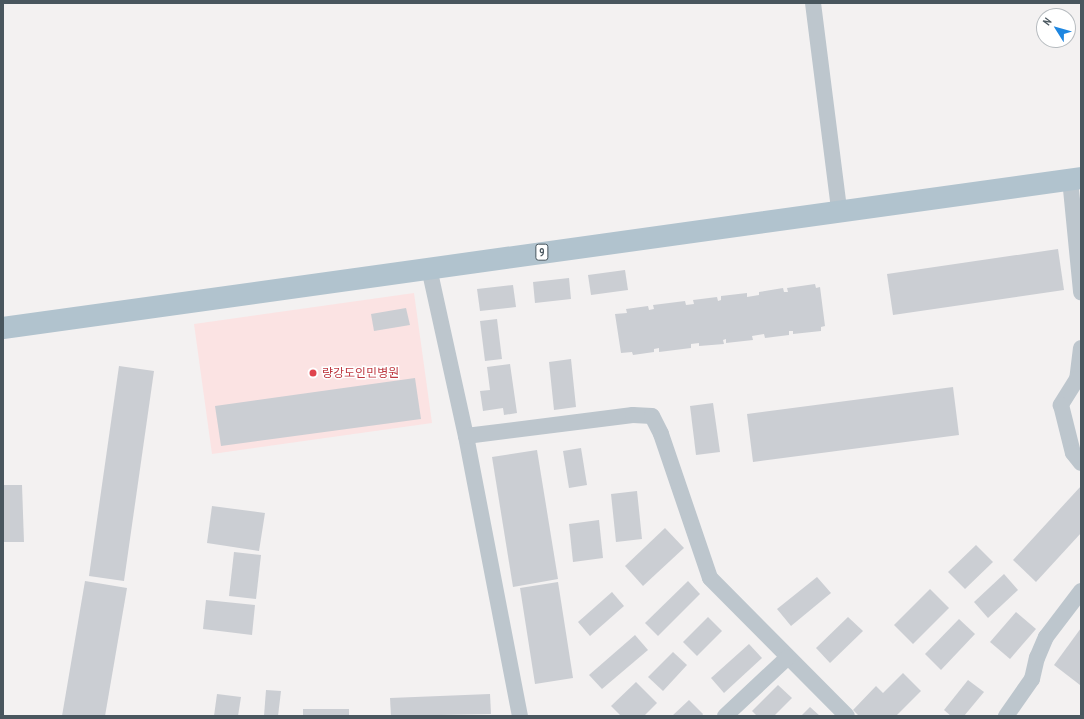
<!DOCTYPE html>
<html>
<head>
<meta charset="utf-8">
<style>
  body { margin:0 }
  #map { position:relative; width:1084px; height:719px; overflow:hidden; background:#f3f1f1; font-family:"PT Sans Narrow","Noto Sans KR",sans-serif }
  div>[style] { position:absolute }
  .medical>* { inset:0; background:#fbe3e3 }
  .building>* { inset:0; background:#cbced3 }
  .minor>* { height:16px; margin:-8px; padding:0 8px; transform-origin:8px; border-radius:8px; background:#bdc6cd }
  .primary>* { height:22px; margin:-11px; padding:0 11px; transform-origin:11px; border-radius:11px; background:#b1c3ce }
  .dots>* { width:11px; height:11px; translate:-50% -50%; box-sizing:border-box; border:2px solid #fff; border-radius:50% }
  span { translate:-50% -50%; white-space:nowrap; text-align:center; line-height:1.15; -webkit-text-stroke:3px #fff; paint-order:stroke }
  .shield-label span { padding:1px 3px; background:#fff; border:1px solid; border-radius:3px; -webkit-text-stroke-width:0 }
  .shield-label { font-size:11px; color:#49565e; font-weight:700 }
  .health-label { font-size:12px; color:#be3a42 }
  .left { translate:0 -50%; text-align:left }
  .frame { position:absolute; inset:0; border:4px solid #49565e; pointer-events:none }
  .north { position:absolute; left:1036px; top:8px; width:40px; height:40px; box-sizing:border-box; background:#fff; border:1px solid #b6bbbf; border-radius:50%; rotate:307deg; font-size:11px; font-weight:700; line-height:16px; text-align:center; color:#49565e }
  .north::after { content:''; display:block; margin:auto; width:14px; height:18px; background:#1e86e0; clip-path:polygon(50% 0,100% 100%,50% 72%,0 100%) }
</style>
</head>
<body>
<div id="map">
  <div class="medical">
    <div style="clip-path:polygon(414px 293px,432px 423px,212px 454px,194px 324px)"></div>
  </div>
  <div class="building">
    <div style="clip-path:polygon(1058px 249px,1064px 290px,893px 315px,887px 274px)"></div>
    <div style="clip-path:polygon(625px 270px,628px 290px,591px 295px,588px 275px)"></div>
    <div style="clip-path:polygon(569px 278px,571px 299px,535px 303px,533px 282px)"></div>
    <div style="clip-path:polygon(815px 284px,816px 288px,820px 287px,825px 326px,821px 327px,821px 331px,793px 334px,793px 331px,789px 331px,789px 335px,765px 338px,764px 334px,752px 336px,753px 340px,726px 343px,726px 339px,723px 340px,724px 344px,699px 346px,699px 343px,691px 344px,691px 348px,659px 352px,659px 348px,654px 349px,654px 352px,633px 355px,632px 352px,621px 353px,615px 314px,627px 313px,626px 309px,648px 306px,649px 310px,654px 309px,653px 305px,685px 301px,686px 305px,694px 304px,693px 300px,717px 297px,718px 301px,721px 300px,721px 296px,747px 293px,747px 297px,759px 295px,759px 292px,783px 288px,784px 292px,788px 292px,787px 288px)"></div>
    <div style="clip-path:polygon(513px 285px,516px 307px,480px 311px,477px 289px)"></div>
    <div style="clip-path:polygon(406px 308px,410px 325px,374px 331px,371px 314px)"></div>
    <div style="clip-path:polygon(497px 319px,502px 359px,485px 361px,480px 321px)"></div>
    <div style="clip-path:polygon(571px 359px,576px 407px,554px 410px,549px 362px)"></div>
    <div style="clip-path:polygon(510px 364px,517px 413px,504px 415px,503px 408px,483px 411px,480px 391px,490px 390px,487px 367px)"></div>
    <div style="clip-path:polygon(119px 366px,154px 371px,124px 581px,89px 576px)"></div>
    <div style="clip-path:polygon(415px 378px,421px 419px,221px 446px,215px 406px)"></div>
    <div style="clip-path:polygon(953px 387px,959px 435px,753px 462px,747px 414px)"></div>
    <div style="clip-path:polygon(713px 403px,720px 452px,696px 455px,690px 406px)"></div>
    <div style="clip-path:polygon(581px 448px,587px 485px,569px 488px,563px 451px)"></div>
    <div style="clip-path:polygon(537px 450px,558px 579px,513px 587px,492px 457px)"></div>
    <div style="clip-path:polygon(3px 485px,22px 485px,24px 542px,3px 542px)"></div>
    <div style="clip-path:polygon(1081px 486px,1081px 533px,1036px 582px,1013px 560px)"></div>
    <div style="clip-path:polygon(637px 491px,642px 539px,616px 542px,611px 494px)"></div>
    <div style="clip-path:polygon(212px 506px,265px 513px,259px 551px,207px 543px)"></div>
    <div style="clip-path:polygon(599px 520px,603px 558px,573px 562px,569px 524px)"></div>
    <div style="clip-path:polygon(665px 528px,684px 548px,643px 586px,625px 566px)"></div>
    <div style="clip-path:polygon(976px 545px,993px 562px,965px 589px,948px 572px)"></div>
    <div style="clip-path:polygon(234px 552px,261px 555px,256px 599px,229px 596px)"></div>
    <div style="clip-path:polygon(1004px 574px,1018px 590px,988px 618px,974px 602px)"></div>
    <div style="clip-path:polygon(817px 577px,831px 593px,791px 626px,777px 609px)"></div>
    <div style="clip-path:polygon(85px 581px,127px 588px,105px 716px,62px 716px)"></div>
    <div style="clip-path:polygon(688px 581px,700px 594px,658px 636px,645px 623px)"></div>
    <div style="clip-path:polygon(558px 582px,573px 678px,535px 684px,520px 588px)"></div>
    <div style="clip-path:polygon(930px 589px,949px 608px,913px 644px,894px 625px)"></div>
    <div style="clip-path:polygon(612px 592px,624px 606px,590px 636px,578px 622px)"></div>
    <div style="clip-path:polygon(206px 600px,255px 605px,252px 635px,203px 629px)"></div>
    <div style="clip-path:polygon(1016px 612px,1036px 629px,1010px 659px,990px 642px)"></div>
    <div style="clip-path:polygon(708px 617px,722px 631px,697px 656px,683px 642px)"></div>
    <div style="clip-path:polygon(848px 617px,863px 631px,830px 663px,816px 648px)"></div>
    <div style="clip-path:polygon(959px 619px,975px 634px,941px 670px,925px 654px)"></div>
    <div style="clip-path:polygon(1081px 628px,1081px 683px,1080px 685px,1054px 665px)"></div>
    <div style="clip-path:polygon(635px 635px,648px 650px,602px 689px,589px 675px)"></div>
    <div style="clip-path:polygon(749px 644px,762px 658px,724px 693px,711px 678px)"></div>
    <div style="clip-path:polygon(673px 652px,687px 665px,663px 691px,648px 677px)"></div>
    <div style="clip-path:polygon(903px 673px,921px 691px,896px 716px,859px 716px,853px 710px,876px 686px,883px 693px)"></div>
    <div style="clip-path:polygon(968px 680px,984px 692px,964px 716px,951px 716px,944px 710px)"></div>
    <div style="clip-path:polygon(636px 682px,657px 703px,644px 716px,621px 716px,611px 706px)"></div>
    <div style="clip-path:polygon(778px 685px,792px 698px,774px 716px,757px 716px,752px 711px)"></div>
    <div style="clip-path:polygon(266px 690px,281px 691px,278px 716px,264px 716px)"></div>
    <div style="clip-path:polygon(217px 694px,241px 697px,238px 716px,214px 716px)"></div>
    <div style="clip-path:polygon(490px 694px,491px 714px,391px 716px,390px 698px)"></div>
    <div style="clip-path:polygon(689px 700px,703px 714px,702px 716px,672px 716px)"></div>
    <div style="clip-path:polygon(810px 707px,820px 716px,801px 716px)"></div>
    <div style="clip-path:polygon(303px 709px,349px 709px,349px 716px,303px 716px)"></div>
  </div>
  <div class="minor">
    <div style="left:813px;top:3px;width:209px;rotate:82.8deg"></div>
    <div style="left:1070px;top:179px;width:114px;rotate:84.4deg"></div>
    <div style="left:429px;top:268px;width:172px;rotate:77.6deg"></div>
    <div style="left:466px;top:436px;width:285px;rotate:79.1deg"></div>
    <div style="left:1081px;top:348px;width:31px;rotate:97deg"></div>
    <div style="left:1077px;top:379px;width:31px;rotate:122deg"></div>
    <div style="left:1061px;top:405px;width:49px;rotate:76deg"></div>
    <div style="left:1073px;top:453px;width:13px;rotate:51deg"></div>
    <div style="left:466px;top:436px;width:168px;rotate:-7.2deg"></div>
    <div style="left:633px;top:415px;width:19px;rotate:3deg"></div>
    <div style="left:652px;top:416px;width:20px;rotate:63deg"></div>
    <div style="left:661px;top:434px;width:152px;rotate:71.2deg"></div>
    <div style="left:710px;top:578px;width:194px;rotate:45.2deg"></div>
    <div style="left:725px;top:716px;width:86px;rotate:-43.1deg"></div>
    <div style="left:1006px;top:716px;width:45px;rotate:-54.9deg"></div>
    <div style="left:1032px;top:679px;width:22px;rotate:-77deg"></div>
    <div style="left:1037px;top:658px;width:23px;rotate:-67deg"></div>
    <div style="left:1046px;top:637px;width:58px;rotate:-52.7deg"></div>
  </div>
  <div class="primary">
    <div style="left:3px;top:328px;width:1088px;rotate:-7.92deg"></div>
  </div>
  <div class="dots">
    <div style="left:313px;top:373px;background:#e0444e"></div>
  </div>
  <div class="shield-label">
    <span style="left:542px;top:252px">9</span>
  </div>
  <div class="health-label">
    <span class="left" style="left:322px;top:373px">량강도인민병원</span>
  </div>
  <div class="frame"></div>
  <div class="north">N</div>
</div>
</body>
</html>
